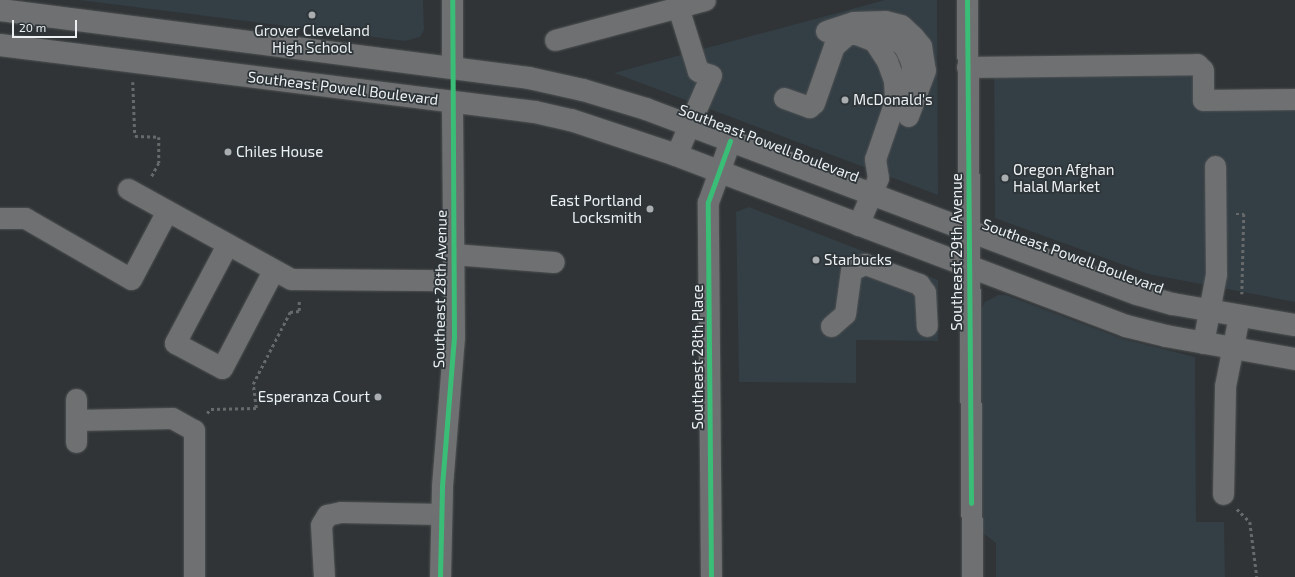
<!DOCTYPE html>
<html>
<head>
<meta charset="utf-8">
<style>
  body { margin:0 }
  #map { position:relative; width:1295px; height:577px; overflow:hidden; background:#303436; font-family:"Exo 2",sans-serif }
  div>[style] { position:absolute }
  .built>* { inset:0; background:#333e45 }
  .path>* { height:2.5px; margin-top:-1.25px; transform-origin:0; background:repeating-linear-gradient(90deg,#67696a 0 3px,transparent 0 6px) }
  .roads { filter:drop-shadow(0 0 1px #4f5253) drop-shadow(0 0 1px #4f5253) }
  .minor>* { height:21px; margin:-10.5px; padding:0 10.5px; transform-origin:10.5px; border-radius:10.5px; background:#6f7071 }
  .major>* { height:22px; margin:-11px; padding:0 11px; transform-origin:11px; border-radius:11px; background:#6f7072 }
  .cycleway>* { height:5px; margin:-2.5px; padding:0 2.5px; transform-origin:2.5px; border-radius:2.5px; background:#3abd76 }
  .dots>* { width:11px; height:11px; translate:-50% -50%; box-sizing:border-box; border:2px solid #2e3538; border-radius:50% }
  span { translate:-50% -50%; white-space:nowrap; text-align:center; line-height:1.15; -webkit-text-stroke:3.5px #2e3538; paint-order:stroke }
  .poi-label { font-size:15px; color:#ecf0f3 }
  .left { translate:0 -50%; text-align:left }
  .right { translate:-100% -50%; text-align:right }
  .street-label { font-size:15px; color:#ecf0f3 }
  .scale { position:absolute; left:12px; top:20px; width:65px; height:18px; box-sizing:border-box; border:2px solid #ecf0f3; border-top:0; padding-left:5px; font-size:12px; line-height:14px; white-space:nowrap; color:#ecf0f3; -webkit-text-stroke:3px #2e3538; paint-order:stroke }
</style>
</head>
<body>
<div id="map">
  <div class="built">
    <div style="clip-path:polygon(79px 0,423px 0,424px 30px,420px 37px,405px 41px)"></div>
    <div style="clip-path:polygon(885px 0,937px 0,938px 195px,614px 73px)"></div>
    <div style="clip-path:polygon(1196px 71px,1197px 109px,1295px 108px,1295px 302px,1148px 274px,995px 218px,994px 73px)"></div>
    <div style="clip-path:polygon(749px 207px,938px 280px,938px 341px,856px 340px,856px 383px,739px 382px,736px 212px)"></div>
    <div style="clip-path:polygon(998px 295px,1006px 295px,1123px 339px,1195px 357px,1196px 522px,1224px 522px,1225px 577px,996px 577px,996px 543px,983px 533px,981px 310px,985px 302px)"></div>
  </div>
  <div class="path">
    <div style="left:133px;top:82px;width:54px;rotate:87.9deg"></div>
    <div style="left:135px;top:136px;width:24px;rotate:2deg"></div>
    <div style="left:159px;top:137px;width:26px;rotate:90deg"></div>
    <div style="left:159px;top:163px;width:17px;rotate:118deg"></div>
    <div style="left:1236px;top:214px;width:8px"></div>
    <div style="left:1244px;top:214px;width:80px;rotate:91.4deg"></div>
    <div style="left:207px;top:413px;width:6px;rotate:-45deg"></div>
    <div style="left:211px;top:409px;width:45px;rotate:-1.3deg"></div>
    <div style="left:256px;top:408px;width:24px;rotate:-97deg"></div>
    <div style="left:253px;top:384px;width:81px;rotate:-62.8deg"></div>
    <div style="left:290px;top:312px;width:9px;rotate:-6deg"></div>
    <div style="left:299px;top:311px;width:11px;rotate:-90deg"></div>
    <div style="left:1237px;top:509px;width:18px;rotate:45deg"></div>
    <div style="left:1250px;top:522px;width:55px;rotate:82.7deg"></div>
  </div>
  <div class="roads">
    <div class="minor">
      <div style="left:967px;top:0;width:577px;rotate:89.5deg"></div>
      <div style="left:826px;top:31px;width:28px;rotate:-18deg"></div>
      <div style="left:853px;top:22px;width:32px;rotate:-2deg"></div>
      <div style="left:885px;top:21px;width:16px;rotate:14deg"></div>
      <div style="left:901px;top:25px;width:16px;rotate:43deg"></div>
      <div style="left:913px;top:36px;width:13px;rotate:51deg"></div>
      <div style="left:921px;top:46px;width:24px;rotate:81deg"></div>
      <div style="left:925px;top:70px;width:49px;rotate:110.3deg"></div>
      <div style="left:856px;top:34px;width:19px;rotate:21deg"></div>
      <div style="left:874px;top:41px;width:24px;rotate:57deg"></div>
      <div style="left:887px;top:61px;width:20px;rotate:70deg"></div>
      <div style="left:894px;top:80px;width:21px;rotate:87deg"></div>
      <div style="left:555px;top:40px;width:155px;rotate:-14.9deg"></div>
      <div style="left:967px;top:67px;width:230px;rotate:-0.7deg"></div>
      <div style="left:1197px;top:64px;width:8px;rotate:45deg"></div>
      <div style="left:1203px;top:70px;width:30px;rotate:90deg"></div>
      <div style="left:1203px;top:100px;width:92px;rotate:-0.6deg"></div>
      <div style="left:452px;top:68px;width:68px;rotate:-90deg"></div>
      <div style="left:784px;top:98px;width:27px;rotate:20deg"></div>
      <div style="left:809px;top:107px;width:6px;rotate:-39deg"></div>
      <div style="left:814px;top:103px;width:60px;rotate:-70.7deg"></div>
      <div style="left:834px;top:46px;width:18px;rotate:-41deg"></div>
      <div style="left:848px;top:34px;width:37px"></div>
      <div style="left:885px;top:34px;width:21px;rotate:31deg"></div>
      <div style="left:903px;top:45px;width:10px;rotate:61deg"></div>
      <div style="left:908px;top:54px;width:12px;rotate:70deg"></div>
      <div style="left:912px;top:65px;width:9px;rotate:96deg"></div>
      <div style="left:911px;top:74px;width:12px;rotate:110deg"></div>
      <div style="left:907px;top:85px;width:20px;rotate:127deg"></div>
      <div style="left:895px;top:101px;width:61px;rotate:109deg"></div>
      <div style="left:875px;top:159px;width:19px;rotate:81deg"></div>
      <div style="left:878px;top:178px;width:51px;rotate:113.1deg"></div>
      <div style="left:676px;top:155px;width:87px;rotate:-66.4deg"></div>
      <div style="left:711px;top:75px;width:14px;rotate:-163deg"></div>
      <div style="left:698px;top:71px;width:67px;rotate:-107.4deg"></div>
      <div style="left:128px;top:189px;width:186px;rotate:28.9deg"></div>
      <div style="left:291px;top:279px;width:162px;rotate:0.4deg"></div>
      <div style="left:0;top:218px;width:25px"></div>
      <div style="left:25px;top:218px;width:122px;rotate:29.9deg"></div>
      <div style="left:131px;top:279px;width:77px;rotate:-62.1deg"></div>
      <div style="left:227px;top:245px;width:111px;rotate:118deg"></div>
      <div style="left:175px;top:343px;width:53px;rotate:28deg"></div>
      <div style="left:222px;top:368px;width:110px;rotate:-62.3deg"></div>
      <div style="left:453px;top:254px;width:101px;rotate:4.5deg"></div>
      <div style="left:831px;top:326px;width:18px;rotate:-41deg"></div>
      <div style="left:845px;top:314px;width:44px;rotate:-82.2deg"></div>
      <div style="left:851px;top:270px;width:15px;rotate:-23deg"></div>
      <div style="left:865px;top:264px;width:58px;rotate:20.3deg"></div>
      <div style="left:919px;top:284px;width:10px;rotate:53deg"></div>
      <div style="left:925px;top:292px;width:34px;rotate:87deg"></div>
      <div style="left:1203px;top:343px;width:70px;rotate:-79.3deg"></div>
      <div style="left:1216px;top:274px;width:108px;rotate:-90.5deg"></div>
      <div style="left:76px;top:420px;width:96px;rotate:-1.2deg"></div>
      <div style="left:172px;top:418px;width:25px;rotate:29deg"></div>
      <div style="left:194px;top:430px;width:147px;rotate:90deg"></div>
      <div style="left:76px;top:442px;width:43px;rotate:-90deg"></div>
      <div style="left:1223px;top:494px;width:108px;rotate:-88.9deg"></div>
      <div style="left:1225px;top:386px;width:71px;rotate:-78.7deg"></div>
      <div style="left:324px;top:577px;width:52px;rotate:-93.3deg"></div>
      <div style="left:321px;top:525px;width:12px;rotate:-59deg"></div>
      <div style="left:327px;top:515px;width:14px;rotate:-12deg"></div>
      <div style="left:341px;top:512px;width:100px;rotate:1.1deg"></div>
      <div style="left:440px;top:577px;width:91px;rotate:-88.7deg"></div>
      <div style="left:442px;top:486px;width:149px;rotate:-85.4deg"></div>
      <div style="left:454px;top:337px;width:235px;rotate:-90.5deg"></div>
      <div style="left:711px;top:577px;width:375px;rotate:-90.5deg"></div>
      <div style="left:708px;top:202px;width:65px;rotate:-70.2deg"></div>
    </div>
    <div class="major">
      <div style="left:0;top:10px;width:533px;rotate:7.32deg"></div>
      <div style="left:529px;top:78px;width:55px;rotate:12.5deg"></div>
      <div style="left:583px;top:90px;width:66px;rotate:16.8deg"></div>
      <div style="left:646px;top:109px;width:525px;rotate:20.65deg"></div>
      <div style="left:1137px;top:294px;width:37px;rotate:16deg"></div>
      <div style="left:1173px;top:304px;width:124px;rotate:9.8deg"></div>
      <div style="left:0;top:45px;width:539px;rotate:7.14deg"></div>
      <div style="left:535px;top:112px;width:37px;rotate:13deg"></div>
      <div style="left:571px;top:120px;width:111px;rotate:18.4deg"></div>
      <div style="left:676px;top:155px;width:481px;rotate:20.8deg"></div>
      <div style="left:1126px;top:326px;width:41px;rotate:14deg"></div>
      <div style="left:1166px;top:336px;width:131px;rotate:10.1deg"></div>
    </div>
  </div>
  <div class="cycleway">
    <div style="left:967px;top:0;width:503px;rotate:89.54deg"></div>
    <div style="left:440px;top:577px;width:91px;rotate:-88.7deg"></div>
    <div style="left:442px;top:486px;width:149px;rotate:-85.4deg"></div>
    <div style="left:454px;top:337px;width:337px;rotate:-90.3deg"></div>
    <div style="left:711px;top:577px;width:375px;rotate:-90.5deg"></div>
    <div style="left:708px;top:202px;width:65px;rotate:-70.2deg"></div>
  </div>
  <div class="dots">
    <div style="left:312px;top:15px;background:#aaaeb1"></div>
    <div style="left:845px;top:100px;background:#aaaeb1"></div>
    <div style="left:228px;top:152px;background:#aaaeb1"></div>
    <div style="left:1005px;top:178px;background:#aaaeb1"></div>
    <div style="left:650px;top:209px;background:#aaaeb1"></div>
    <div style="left:816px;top:260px;background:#aaaeb1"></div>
    <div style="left:378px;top:397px;background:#aaaeb1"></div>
  </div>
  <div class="poi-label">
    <span style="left:312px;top:39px">Grover Cleveland<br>High School</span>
    <span class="left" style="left:853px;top:100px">McDonald's</span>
    <span class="left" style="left:236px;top:152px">Chiles House</span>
    <span class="left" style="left:1013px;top:178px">Oregon Afghan<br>Halal Market</span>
    <span class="right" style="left:642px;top:209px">East Portland<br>Locksmith</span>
    <span class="left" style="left:824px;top:260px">Starbucks</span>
    <span class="right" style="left:370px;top:397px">Esperanza Court</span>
  </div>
  <div class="street-label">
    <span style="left:343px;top:88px;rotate:7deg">Southeast Powell Boulevard</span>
    <span style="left:769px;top:143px;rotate:21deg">Southeast Powell Boulevard</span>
    <span style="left:957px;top:252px;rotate:-90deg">Southeast 29th Avenue</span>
    <span style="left:1073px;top:256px;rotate:20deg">Southeast Powell Boulevard</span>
    <span style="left:440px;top:289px;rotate:-89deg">Southeast 28th Avenue</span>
    <span style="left:698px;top:357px;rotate:-90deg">Southeast 28th Place</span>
  </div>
  <div class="scale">20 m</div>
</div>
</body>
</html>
